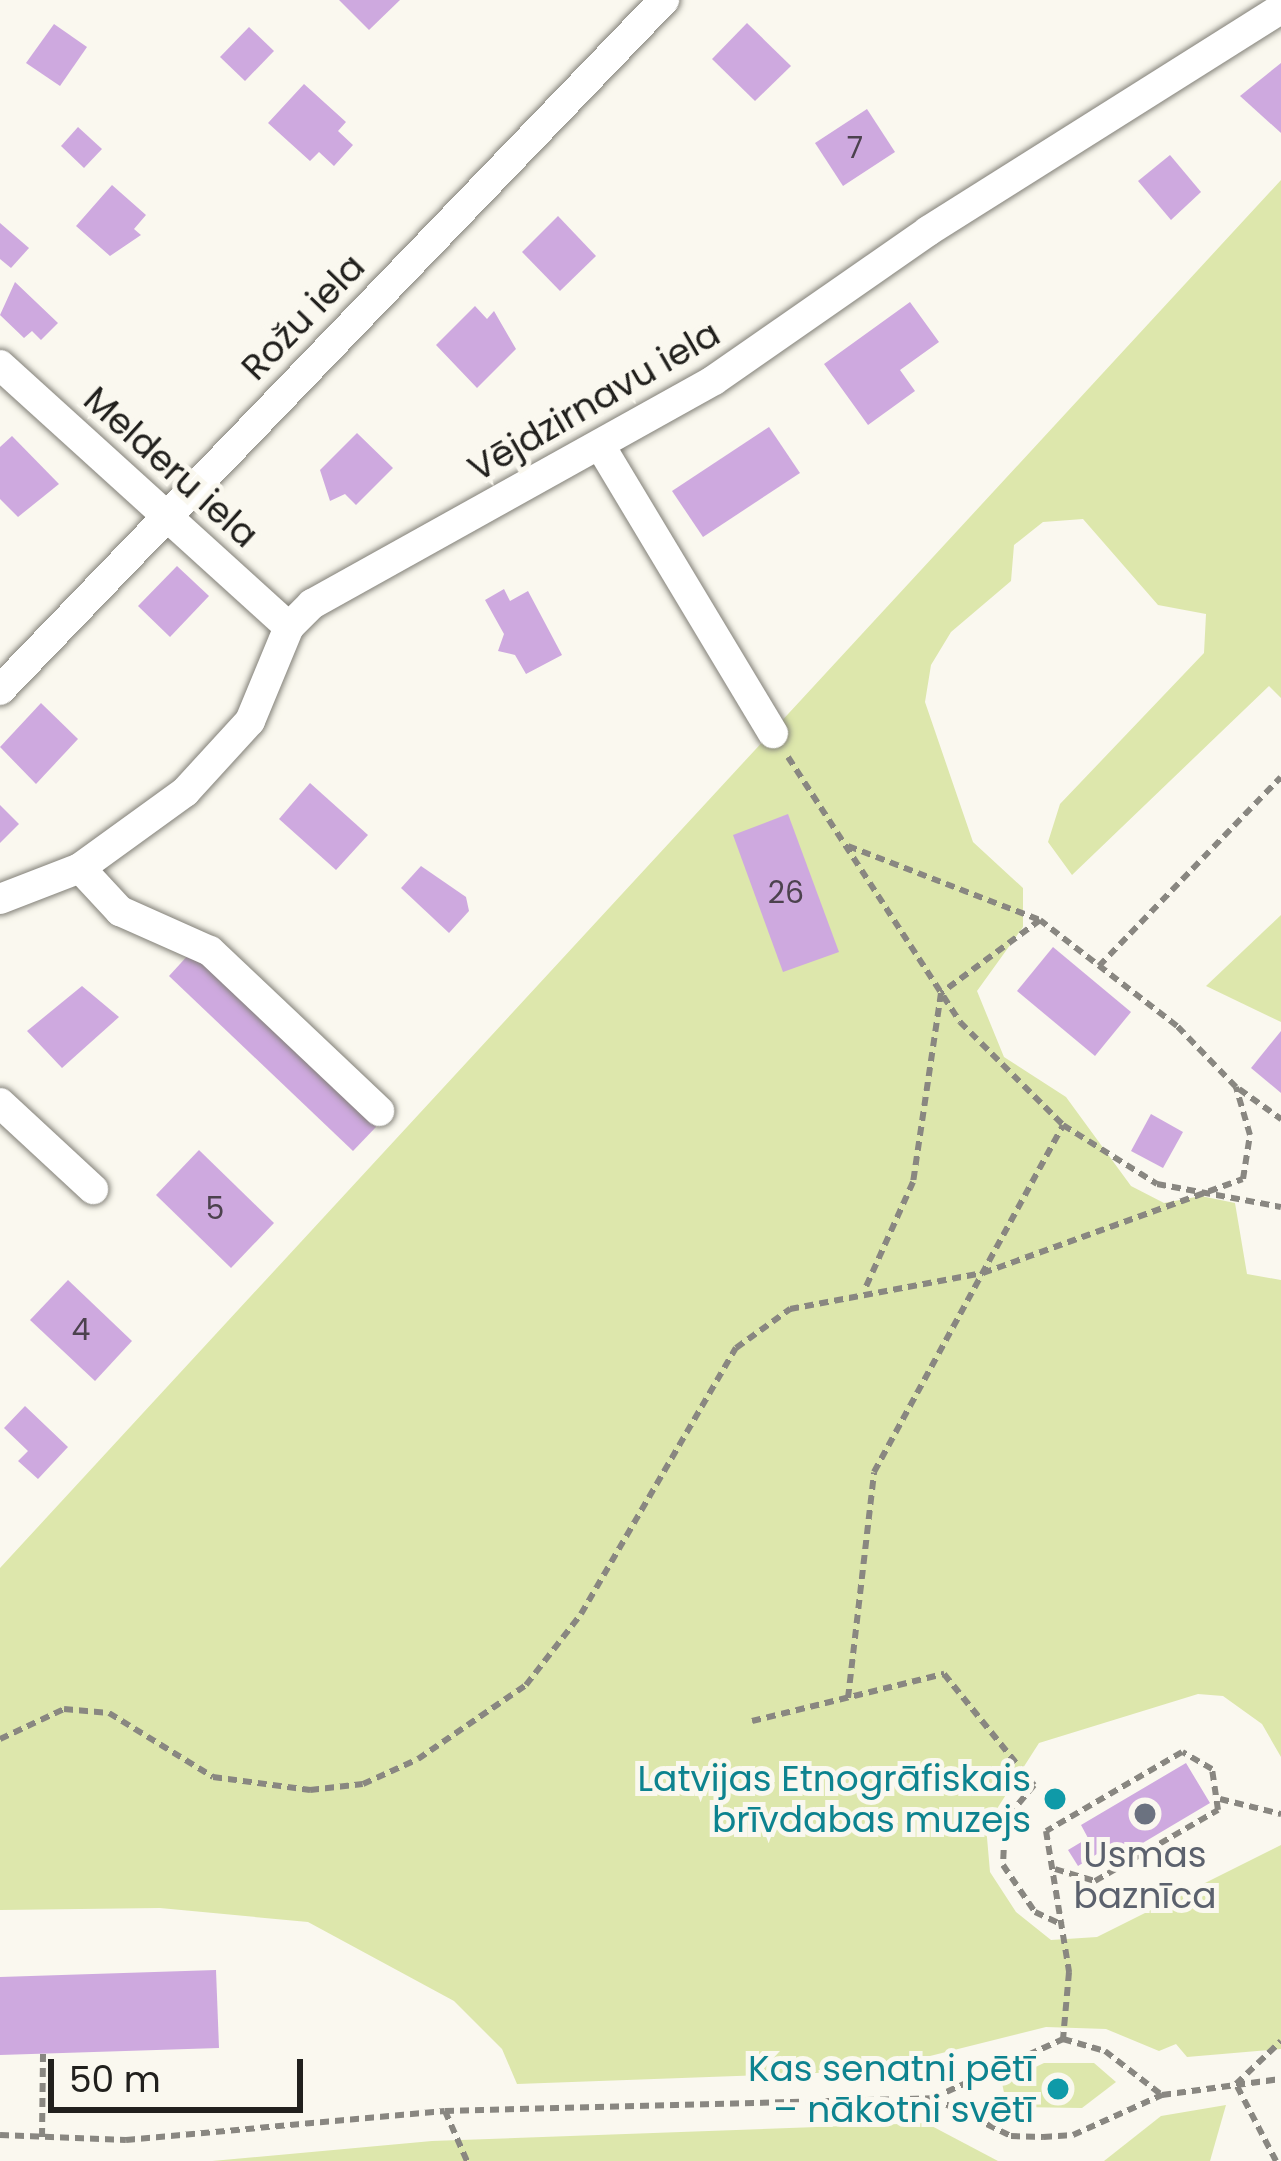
<!DOCTYPE html>
<html>
<head>
<meta charset="utf-8">
<style>
  body { margin:0 }
  #map { position:relative; width:1281px; height:2161px; overflow:hidden; background:#faf8ef; font-family:Poppins,sans-serif }
  div>[style] { position:absolute }
  .green>* { inset:0; background:#dde7ac }
  .building>* { inset:0; background:#cea9df }
  .path>* { height:6px; margin-top:-3px; transform-origin:0; background:repeating-linear-gradient(90deg,#898781 0 9px,transparent 0 15px) }
  .roads { filter:drop-shadow(0 0 3px #828078) drop-shadow(0 0 3px #828078) }
  .minor>* { height:30px; margin:-15px; padding:0 15px; transform-origin:15px; border-radius:15px; background:#fff }
  .dots>* { width:33px; height:33px; translate:-50% -50%; box-sizing:border-box; border:6px solid #faf8ef; border-radius:50% }
  span { translate:-50% -50%; white-space:nowrap; text-align:center; line-height:1.15; -webkit-text-stroke:10px #faf8ef; paint-order:stroke }
  .number-label { font-size:30px; color:#4c424e }
  .number-label span { -webkit-text-stroke-width:0 }
  .street-label { font-size:36px; color:#21201d }
  .culture-label { font-size:36px; color:#0d838f }
  .right { translate:-100% -50%; text-align:right }
  .worship-label { font-size:36px; color:#5b616d }
  .scale { position:absolute; left:48px; top:2059px; width:255px; height:54px; box-sizing:border-box; border:6px solid #21201d; border-top:0; padding-left:15px; font-size:36px; line-height:42px; white-space:nowrap; color:#21201d; -webkit-text-stroke:9px #faf8ef; paint-order:stroke }
</style>
</head>
<body>
<div id="map">
  <div class="green">
    <div style="clip-path:polygon(1281px 180px,1281px 698px,1269px 686px,1072px 875px,1048px 842px,1060px 804px,1204px 653px,1206px 614px,1158px 605px,1083px 519px,1043px 522px,1014px 545px,1011px 581px,951px 632px,931px 665px,925px 702px,973px 842px,1023px 888px,1023px 927px,977px 991px,1004px 1057px,1066px 1097px,1131px 1186px,1164px 1203px,1201px 1196px,1235px 1203px,1247px 1274px,1281px 1280px,1281px 1757px,1262px 1724px,1223px 1696px,1198px 1694px,1039px 1743px,986px 1826px,990px 1872px,1016px 1912px,1051px 1940px,1097px 1937px,1281px 1845px,1281px 2049px,1187px 2057px,1176px 2044px,1159px 2051px,1106px 2029px,1046px 2027px,870px 2071px,517px 2084px,502px 2049px,454px 2001px,308px 1922px,160px 1908px,0 1910px,0 1568px)"></div>
    <div style="clip-path:polygon(1281px 915px,1281px 1022px,1206px 986px)"></div>
    <div style="clip-path:polygon(1044px 2063px,1094px 2063px,1116px 2082px,1082px 2108px,1007px 2107px,1002px 2083px)"></div>
    <div style="clip-path:polygon(1226px 2105px,1210px 2161px,1104px 2161px,1161px 2116px)"></div>
    <div style="clip-path:polygon(926px 2123px,998px 2161px,212px 2161px,432px 2141px)"></div>
  </div>
  <div class="building">
    <div style="clip-path:polygon(339px 0,400px 0,369px 30px)"></div>
    <div style="clip-path:polygon(747px 23px,791px 66px,755px 101px,712px 59px)"></div>
    <div style="clip-path:polygon(54px 24px,87px 47px,60px 86px,26px 63px)"></div>
    <div style="clip-path:polygon(249px 27px,274px 51px,245px 81px,220px 57px)"></div>
    <div style="clip-path:polygon(1281px 63px,1281px 133px,1240px 96px)"></div>
    <div style="clip-path:polygon(304px 84px,346px 122px,338px 131px,353px 145px,334px 166px,319px 152px,310px 161px,268px 123px)"></div>
    <div style="clip-path:polygon(867px 109px,895px 152px,843px 186px,815px 143px)"></div>
    <div style="clip-path:polygon(78px 127px,102px 149px,84px 168px,61px 146px)"></div>
    <div style="clip-path:polygon(1170px 155px,1201px 192px,1171px 220px,1138px 181px)"></div>
    <div style="clip-path:polygon(112px 185px,146px 215px,134px 229px,141px 235px,110px 256px,76px 226px)"></div>
    <div style="clip-path:polygon(558px 216px,596px 256px,560px 291px,522px 252px)"></div>
    <div style="clip-path:polygon(0 223px,29px 248px,11px 268px,0 259px)"></div>
    <div style="clip-path:polygon(15px 282px,58px 323px,41px 340px,32px 331px,24px 338px,0 315px)"></div>
    <div style="clip-path:polygon(910px 302px,939px 342px,900px 370px,915px 391px,868px 425px,824px 364px)"></div>
    <div style="clip-path:polygon(475px 306px,487px 319px,494px 311px,516px 349px,477px 388px,436px 345px)"></div>
    <div style="clip-path:polygon(769px 427px,800px 473px,703px 537px,672px 491px)"></div>
    <div style="clip-path:polygon(357px 433px,393px 468px,356px 505px,345px 494px,330px 501px,320px 470px)"></div>
    <div style="clip-path:polygon(12px 436px,59px 484px,18px 517px,0 499px,0 447px)"></div>
    <div style="clip-path:polygon(177px 566px,209px 596px,170px 637px,138px 606px)"></div>
    <div style="clip-path:polygon(504px 589px,510px 601px,528px 591px,562px 655px,526px 674px,515px 655px,498px 651px,504px 634px,485px 600px)"></div>
    <div style="clip-path:polygon(41px 703px,78px 739px,36px 784px,0 747px)"></div>
    <div style="clip-path:polygon(310px 783px,368px 835px,336px 870px,279px 819px)"></div>
    <div style="clip-path:polygon(0 805px,19px 824px,0 843px)"></div>
    <div style="clip-path:polygon(788px 814px,839px 952px,783px 972px,733px 835px)"></div>
    <div style="clip-path:polygon(421px 866px,466px 897px,469px 911px,449px 933px,401px 888px)"></div>
    <div style="clip-path:polygon(1053px 947px,1131px 1012px,1095px 1056px,1017px 991px)"></div>
    <div style="clip-path:polygon(191px 952px,376px 1127px,353px 1151px,169px 976px)"></div>
    <div style="clip-path:polygon(82px 986px,119px 1017px,62px 1068px,27px 1031px)"></div>
    <div style="clip-path:polygon(1281px 1031px,1281px 1093px,1251px 1068px)"></div>
    <div style="clip-path:polygon(1151px 1114px,1183px 1132px,1163px 1168px,1131px 1151px)"></div>
    <div style="clip-path:polygon(199px 1150px,274px 1223px,231px 1268px,156px 1195px)"></div>
    <div style="clip-path:polygon(68px 1280px,132px 1341px,95px 1381px,30px 1320px)"></div>
    <div style="clip-path:polygon(25px 1406px,68px 1447px,38px 1479px,18px 1461px,28px 1451px,4px 1428px)"></div>
    <div style="clip-path:polygon(1186px 1763px,1210px 1803px,1104px 1866px,1097px 1854px,1078px 1866px,1068px 1850px,1088px 1838px,1081px 1825px)"></div>
    <div style="clip-path:polygon(216px 1970px,219px 2048px,0 2055px,0 1977px)"></div>
  </div>
  <div class="path">
    <div style="left:788px;top:757px;width:316px;rotate:57deg"></div>
    <div style="left:960px;top:1022px;width:146px;rotate:45deg"></div>
    <div style="left:1063px;top:1125px;width:111px;rotate:32.1deg"></div>
    <div style="left:1157px;top:1184px;width:126px;rotate:10.5deg"></div>
    <div style="left:848px;top:846px;width:206px;rotate:21.1deg"></div>
    <div style="left:1099px;top:966px;width:262px;rotate:-46.1deg"></div>
    <div style="left:1239px;top:1089px;width:52px;rotate:35.5deg"></div>
    <div style="left:848px;top:1698px;width:227px;rotate:-83.4deg"></div>
    <div style="left:874px;top:1472px;width:395px;rotate:-61.4deg"></div>
    <div style="left:752px;top:1721px;width:198px;rotate:-13.8deg"></div>
    <div style="left:944px;top:1674px;width:143px;rotate:51deg"></div>
    <div style="left:1034px;top:1785px;width:45px;rotate:129.6deg"></div>
    <div style="left:1005px;top:1820px;width:45px;rotate:92.5deg"></div>
    <div style="left:1003px;top:1865px;width:57px;rotate:55.8deg"></div>
    <div style="left:1035px;top:1912px;width:31px;rotate:25deg"></div>
    <div style="left:0;top:1739px;width:71px;rotate:-25.1deg"></div>
    <div style="left:64px;top:1709px;width:45px;rotate:5.1deg"></div>
    <div style="left:109px;top:1713px;width:122px;rotate:31.6deg"></div>
    <div style="left:213px;top:1777px;width:98px;rotate:7.6deg"></div>
    <div style="left:310px;top:1790px;width:53px;rotate:-6.5deg"></div>
    <div style="left:363px;top:1784px;width:60px;rotate:-24.4deg"></div>
    <div style="left:418px;top:1759px;width:131px;rotate:-34.4deg"></div>
    <div style="left:526px;top:1685px;width:90px;rotate:-52.2deg"></div>
    <div style="left:581px;top:1614px;width:308px;rotate:-59.8deg"></div>
    <div style="left:736px;top:1348px;width:67px;rotate:-35.8deg"></div>
    <div style="left:790px;top:1309px;width:196px;rotate:-10.6deg"></div>
    <div style="left:983px;top:1273px;width:276px;rotate:-19.9deg"></div>
    <div style="left:1243px;top:1179px;width:45px;rotate:-81deg"></div>
    <div style="left:1250px;top:1135px;width:50px;rotate:-106.3deg"></div>
    <div style="left:1236px;top:1087px;width:85px;rotate:-134deg"></div>
    <div style="left:1177px;top:1026px;width:173px;rotate:-142.3deg"></div>
    <div style="left:1040px;top:920px;width:123px;rotate:143.6deg"></div>
    <div style="left:941px;top:993px;width:191px;rotate:98.4deg"></div>
    <div style="left:913px;top:1182px;width:117px;rotate:114.2deg"></div>
    <div style="left:1220px;top:1799px;width:63px;rotate:13.8deg"></div>
    <div style="left:1055px;top:1869px;width:42px;rotate:16.7deg"></div>
    <div style="left:1095px;top:1881px;width:142px;rotate:-30deg"></div>
    <div style="left:1218px;top:1810px;width:41px;rotate:-98.3deg"></div>
    <div style="left:1212px;top:1769px;width:34px;rotate:-150deg"></div>
    <div style="left:1182px;top:1752px;width:157px;rotate:149.8deg"></div>
    <div style="left:1046px;top:1831px;width:143px;rotate:80.7deg"></div>
    <div style="left:1069px;top:1972px;width:67px;rotate:95.1deg"></div>
    <div style="left:933px;top:2098px;width:87px;rotate:26deg"></div>
    <div style="left:1011px;top:2136px;width:32px;rotate:2deg"></div>
    <div style="left:1043px;top:2137px;width:30px;rotate:-4deg"></div>
    <div style="left:1073px;top:2135px;width:98px;rotate:-24.2deg"></div>
    <div style="left:445px;top:2111px;width:55px;rotate:66.3deg"></div>
    <div style="left:0;top:2135px;width:126px;rotate:2.3deg"></div>
    <div style="left:126px;top:2140px;width:320px;rotate:-5.2deg"></div>
    <div style="left:445px;top:2111px;width:488px;rotate:-1.5deg"></div>
    <div style="left:933px;top:2098px;width:143px;rotate:-24.4deg"></div>
    <div style="left:1063px;top:2039px;width:44px;rotate:15.9deg"></div>
    <div style="left:1105px;top:2051px;width:72px;rotate:37.7deg"></div>
    <div style="left:1162px;top:2095px;width:120px;rotate:-7.7deg"></div>
    <div style="left:42px;top:2137px;width:83px;rotate:-89.3deg"></div>
    <div style="left:1276px;top:2161px;width:87px;rotate:-117.5deg"></div>
    <div style="left:1236px;top:2084px;width:62px;rotate:-43.7deg"></div>
  </div>
  <div class="roads">
    <div class="minor">
      <div style="left:0;top:365px;width:390px;rotate:42.2deg"></div>
      <div style="left:601px;top:447px;width:334px;rotate:59deg"></div>
      <div style="left:0;top:690px;width:958px;rotate:-46.1deg"></div>
      <div style="left:80px;top:868px;width:59px;rotate:47.1deg"></div>
      <div style="left:120px;top:911px;width:98px;rotate:24deg"></div>
      <div style="left:210px;top:951px;width:233px;rotate:43.4deg"></div>
      <div style="left:0;top:899px;width:86px;rotate:-21.2deg"></div>
      <div style="left:80px;top:868px;width:130px;rotate:-35.9deg"></div>
      <div style="left:185px;top:792px;width:96px;rotate:-47.5deg"></div>
      <div style="left:250px;top:721px;width:102px;rotate:-67.5deg"></div>
      <div style="left:289px;top:627px;width:33px;rotate:-45deg"></div>
      <div style="left:312px;top:604px;width:460px;rotate:-29.1deg"></div>
      <div style="left:714px;top:380px;width:261px;rotate:-34.8deg"></div>
      <div style="left:928px;top:231px;width:417px;rotate:-32.2deg"></div>
      <div style="left:0;top:1103px;width:127px;rotate:42.8deg"></div>
    </div>
  </div>
  <div class="dots">
    <div style="left:1055px;top:1799px;background:#0f9aa8"></div>
    <div style="left:1145px;top:1814px;background:#6b7280"></div>
    <div style="left:1058px;top:2089px;background:#0f9aa8"></div>
  </div>
  <div class="number-label">
    <span style="left:855px;top:148px">7</span>
    <span style="left:786px;top:893px">26</span>
    <span style="left:215px;top:1209px">5</span>
    <span style="left:81px;top:1330px">4</span>
  </div>
  <div class="street-label">
    <span style="left:303px;top:317px;rotate:-46deg">Rožu iela</span>
    <span style="left:594px;top:401px;rotate:-30deg">Vējdzirnavu iela</span>
    <span style="left:171px;top:467px;rotate:42deg">Melderu iela</span>
  </div>
  <div class="culture-label">
    <span class="right" style="left:1031px;top:1799px">Latvijas Etnogrāfiskais<br>brīvdabas muzejs</span>
    <span class="right" style="left:1034px;top:2089px">Kas senatni pētī<br>– nākotni svētī</span>
  </div>
  <div class="worship-label">
    <span style="left:1145px;top:1875px">Usmas<br>baznīca</span>
  </div>
  <div class="scale">50 m</div>
</div>
</body>
</html>
